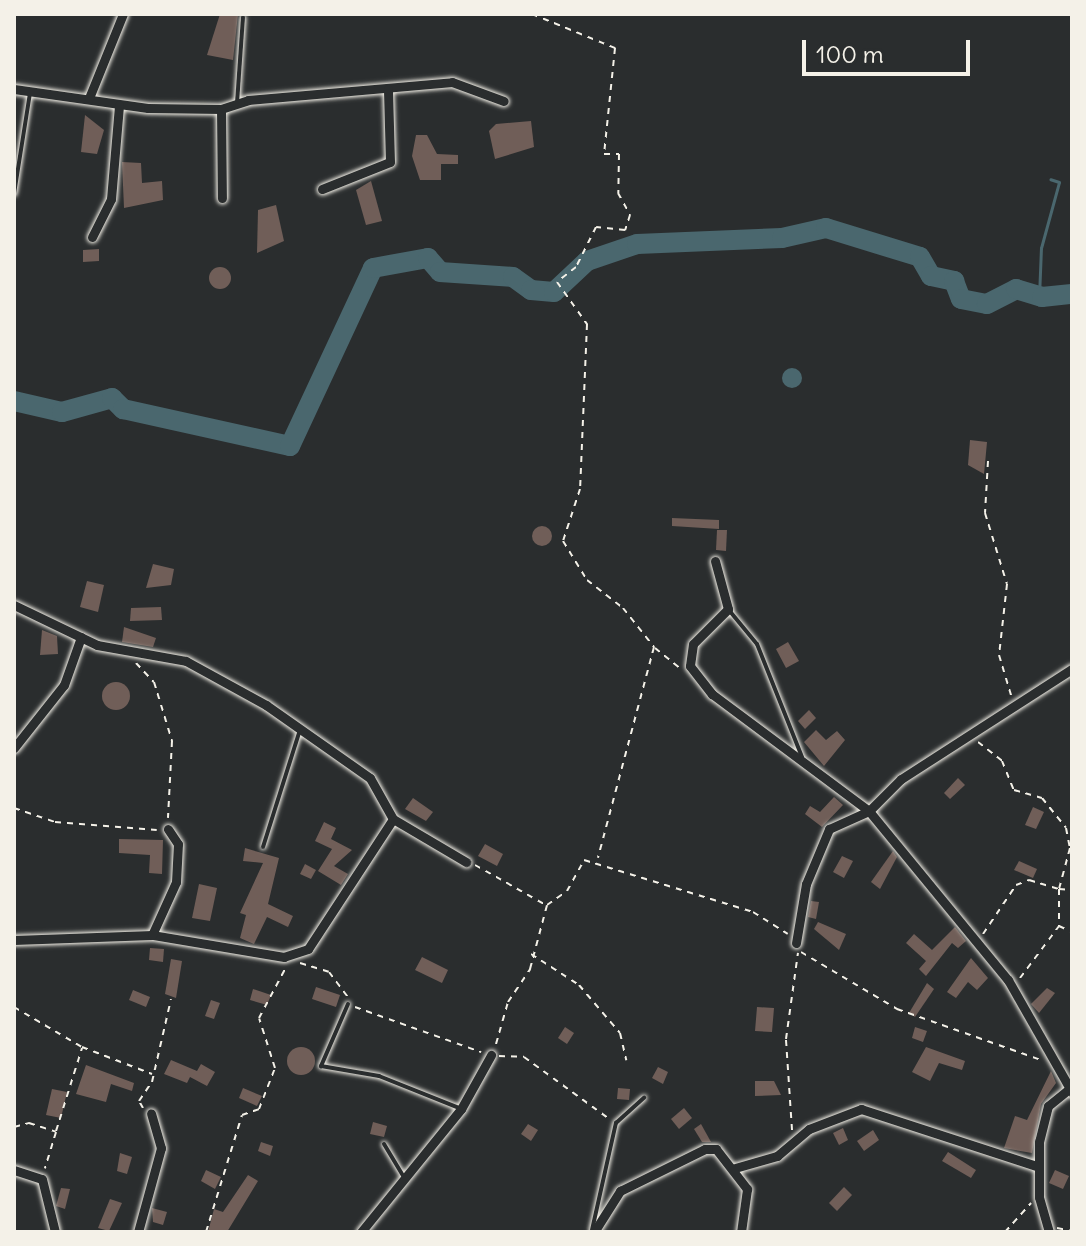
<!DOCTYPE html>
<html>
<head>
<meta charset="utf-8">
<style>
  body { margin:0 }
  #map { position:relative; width:1086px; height:1246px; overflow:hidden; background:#2a2d2e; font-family:Delius,sans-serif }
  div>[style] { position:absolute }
  .water>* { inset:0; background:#4a676e }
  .round { border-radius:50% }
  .stream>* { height:3px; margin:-1.5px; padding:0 1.5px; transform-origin:1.5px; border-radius:1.5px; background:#4a676e }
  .river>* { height:20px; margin:-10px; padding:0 10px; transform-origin:10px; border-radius:10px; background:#4a676e }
  .building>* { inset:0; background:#705e58 }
  .path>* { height:2px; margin-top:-1px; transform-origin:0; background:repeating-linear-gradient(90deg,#f4f1e8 0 6px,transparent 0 12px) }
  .roads { filter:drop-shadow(0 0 2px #f4f1e8) drop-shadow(0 0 2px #f4f1e8) }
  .lane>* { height:4px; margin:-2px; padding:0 2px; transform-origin:2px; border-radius:2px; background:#2a2d2e }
  .street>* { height:9px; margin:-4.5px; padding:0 4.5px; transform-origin:4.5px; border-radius:4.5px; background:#2a2d2e }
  span { translate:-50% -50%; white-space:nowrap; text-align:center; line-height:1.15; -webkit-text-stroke:7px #2a2d2e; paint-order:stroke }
  .frame { position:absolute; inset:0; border:16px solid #f4f1e8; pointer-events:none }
  .scale { position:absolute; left:802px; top:40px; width:168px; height:36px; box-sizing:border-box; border:4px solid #f4f1e8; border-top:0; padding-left:10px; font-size:24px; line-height:28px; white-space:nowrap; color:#f4f1e8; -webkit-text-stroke:6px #2a2d2e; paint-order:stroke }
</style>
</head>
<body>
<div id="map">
  <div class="water">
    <div class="round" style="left:782px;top:368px;width:20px;height:20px"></div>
  </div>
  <div class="stream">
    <div style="left:1039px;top:297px;width:49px;rotate:-87.7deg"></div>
    <div style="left:1041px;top:248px;width:68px;rotate:-74.7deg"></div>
    <div style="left:1059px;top:182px;width:9px;rotate:-162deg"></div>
  </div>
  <div class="river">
    <div style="left:14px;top:401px;width:49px;rotate:12.9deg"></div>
    <div style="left:62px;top:412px;width:52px;rotate:-15.6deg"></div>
    <div style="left:112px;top:398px;width:16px;rotate:45deg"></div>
    <div style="left:123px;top:409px;width:171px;rotate:12.5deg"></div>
    <div style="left:290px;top:446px;width:196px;rotate:-65deg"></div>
    <div style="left:373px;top:268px;width:56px;rotate:-10.3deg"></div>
    <div style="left:428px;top:258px;width:18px;rotate:49deg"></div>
    <div style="left:440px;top:272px;width:73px;rotate:3.9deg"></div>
    <div style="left:513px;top:277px;width:22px;rotate:36deg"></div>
    <div style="left:531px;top:290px;width:23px;rotate:5deg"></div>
    <div style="left:554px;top:292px;width:45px;rotate:-43.2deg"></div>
    <div style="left:587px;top:261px;width:53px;rotate:-18.8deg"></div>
    <div style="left:637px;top:244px;width:145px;rotate:-2.4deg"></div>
    <div style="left:782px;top:238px;width:45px;rotate:-12.8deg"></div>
    <div style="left:826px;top:228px;width:98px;rotate:17.1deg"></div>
    <div style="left:920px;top:257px;width:22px;rotate:60deg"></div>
    <div style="left:931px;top:276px;width:24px;rotate:12deg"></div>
    <div style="left:954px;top:281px;width:19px;rotate:69deg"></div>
    <div style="left:961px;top:299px;width:26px;rotate:11deg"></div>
    <div style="left:987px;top:304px;width:33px;rotate:-27deg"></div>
    <div style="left:1016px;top:289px;width:27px;rotate:17deg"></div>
    <div style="left:1042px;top:297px;width:30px;rotate:-6deg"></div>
  </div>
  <div class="building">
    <div style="clip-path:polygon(220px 14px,238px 14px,233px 60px,207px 55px)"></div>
    <div style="clip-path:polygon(85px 115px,104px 130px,97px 154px,81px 152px)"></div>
    <div style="clip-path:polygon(531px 121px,534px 147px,495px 159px,489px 131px,496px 124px)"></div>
    <div style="clip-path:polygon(416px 135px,427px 135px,437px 154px,458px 155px,458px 164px,441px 164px,441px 180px,420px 180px,412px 156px)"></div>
    <div style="clip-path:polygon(122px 162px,141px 163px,142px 183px,162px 181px,163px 200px,124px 208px)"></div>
    <div style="clip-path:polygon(371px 181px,382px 221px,366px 225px,356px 190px)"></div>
    <div style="clip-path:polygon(276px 205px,284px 241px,257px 253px,258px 210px)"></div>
    <div style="clip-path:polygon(99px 249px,99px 261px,83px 262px,83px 250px)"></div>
    <div class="round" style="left:209px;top:267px;width:22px;height:22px"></div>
    <div style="clip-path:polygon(970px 440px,987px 442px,984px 474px,968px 465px)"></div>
    <div style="clip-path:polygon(672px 518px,719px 520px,719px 529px,672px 526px)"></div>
    <div class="round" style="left:532px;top:526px;width:20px;height:20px"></div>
    <div style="clip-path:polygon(717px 530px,727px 530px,726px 551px,716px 550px)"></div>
    <div style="clip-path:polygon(153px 564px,174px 569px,171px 585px,146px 588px)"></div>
    <div style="clip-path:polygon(87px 581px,104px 585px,98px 612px,80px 607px)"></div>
    <div style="clip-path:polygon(161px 607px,162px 620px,130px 621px,131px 608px)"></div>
    <div style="clip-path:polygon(124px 627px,156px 638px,153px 647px,122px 642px)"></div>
    <div style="clip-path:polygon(42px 630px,57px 636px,58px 654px,40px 655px)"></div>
    <div style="clip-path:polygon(788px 642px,799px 661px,786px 668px,776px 649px)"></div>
    <div class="round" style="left:102px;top:682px;width:28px;height:28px"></div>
    <div style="clip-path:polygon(809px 710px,816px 718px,805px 729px,798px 721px)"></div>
    <div style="clip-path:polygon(816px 730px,826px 740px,837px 731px,845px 740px,824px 766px,804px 742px)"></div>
    <div style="clip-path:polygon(958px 778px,965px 785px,950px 799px,944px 793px)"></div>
    <div style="clip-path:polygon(834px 797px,843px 805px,822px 827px,805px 814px,810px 806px,820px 812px)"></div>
    <div style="clip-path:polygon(413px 798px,433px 812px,426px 821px,405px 809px)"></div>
    <div style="clip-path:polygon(1033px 807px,1044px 812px,1036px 829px,1025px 825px)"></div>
    <div style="clip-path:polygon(324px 822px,336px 828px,331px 839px,352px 850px,334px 866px,348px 874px,341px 885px,318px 871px,332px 849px,315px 841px)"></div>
    <div style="clip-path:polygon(119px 839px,163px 840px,162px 874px,149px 873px,150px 855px,119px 853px)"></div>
    <div style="clip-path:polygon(485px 844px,503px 854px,497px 866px,478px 856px)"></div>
    <div style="clip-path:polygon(245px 848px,279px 858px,268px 904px,293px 916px,288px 927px,267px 917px,254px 944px,240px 938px,246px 915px,240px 913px,263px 863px,243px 861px)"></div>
    <div style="clip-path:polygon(893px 851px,897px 857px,880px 889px,871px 882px)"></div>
    <div style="clip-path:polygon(842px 856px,853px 861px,844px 878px,833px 872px)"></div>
    <div style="clip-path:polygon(1019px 861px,1037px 869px,1033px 878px,1014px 870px)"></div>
    <div style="clip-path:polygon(305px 864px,316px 870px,311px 879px,300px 874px)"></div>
    <div style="clip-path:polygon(199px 884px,217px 888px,210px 921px,192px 918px)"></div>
    <div style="clip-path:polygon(811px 901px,819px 902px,816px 919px,808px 917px)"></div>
    <div style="clip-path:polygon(818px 922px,846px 934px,839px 950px,814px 929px)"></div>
    <div style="clip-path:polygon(955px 927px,966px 941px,958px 948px,952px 943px,926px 976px,919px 969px,926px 961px,906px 943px,914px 934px,932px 950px)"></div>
    <div style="clip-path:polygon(150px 948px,164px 949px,163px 962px,149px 960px)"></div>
    <div style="clip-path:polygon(422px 957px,448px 970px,442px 983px,415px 970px)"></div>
    <div style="clip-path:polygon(971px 958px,988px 978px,977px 990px,968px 982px,956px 998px,947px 992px)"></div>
    <div style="clip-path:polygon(171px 959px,182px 961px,176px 998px,165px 994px)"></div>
    <div style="clip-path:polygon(927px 983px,934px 989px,915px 1017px,909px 1013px)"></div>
    <div style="clip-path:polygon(316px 987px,340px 995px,336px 1007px,312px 999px)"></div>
    <div style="clip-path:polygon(1047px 988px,1055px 993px,1039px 1013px,1031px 1004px)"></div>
    <div style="clip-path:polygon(253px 989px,271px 995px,267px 1005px,250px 1000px)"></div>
    <div style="clip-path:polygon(133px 990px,150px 997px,146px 1007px,129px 1000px)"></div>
    <div style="clip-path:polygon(211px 1000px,220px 1003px,214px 1019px,205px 1016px)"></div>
    <div style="clip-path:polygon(757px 1007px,774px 1008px,772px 1032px,755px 1031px)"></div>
    <div style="clip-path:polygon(565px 1027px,574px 1033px,567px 1044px,558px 1038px)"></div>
    <div style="clip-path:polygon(915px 1027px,927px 1031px,923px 1042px,912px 1038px)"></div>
    <div class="round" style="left:287px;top:1047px;width:28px;height:28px"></div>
    <div style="clip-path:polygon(926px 1047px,965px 1061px,962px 1070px,939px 1063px,930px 1081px,912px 1072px)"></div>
    <div style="clip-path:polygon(171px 1060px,197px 1071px,201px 1064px,215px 1072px,207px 1086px,190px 1077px,187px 1083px,164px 1074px)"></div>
    <div style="clip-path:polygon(86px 1065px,134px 1083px,132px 1091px,111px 1084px,106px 1102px,76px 1094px)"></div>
    <div style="clip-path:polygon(658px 1067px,668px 1072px,663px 1084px,652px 1078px)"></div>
    <div style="clip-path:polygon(1051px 1071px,1056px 1083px,1041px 1104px,1032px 1153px,1004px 1148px,1015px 1116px,1027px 1120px)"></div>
    <div style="clip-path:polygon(755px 1081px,774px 1081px,781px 1095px,755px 1096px)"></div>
    <div style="clip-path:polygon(243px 1088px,262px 1096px,257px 1106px,239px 1098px)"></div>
    <div style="clip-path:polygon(618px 1088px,630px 1089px,629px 1100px,617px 1099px)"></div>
    <div style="clip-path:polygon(52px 1089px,67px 1092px,61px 1118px,46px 1115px)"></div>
    <div style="clip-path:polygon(684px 1108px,692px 1118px,679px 1129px,671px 1119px)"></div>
    <div style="clip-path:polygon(373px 1122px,387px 1126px,384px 1137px,370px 1134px)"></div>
    <div style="clip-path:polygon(528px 1124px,538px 1130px,531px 1141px,521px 1134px)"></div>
    <div style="clip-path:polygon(701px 1124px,711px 1142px,702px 1142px,694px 1129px)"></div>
    <div style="clip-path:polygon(843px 1128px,848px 1140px,839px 1145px,833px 1133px)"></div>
    <div style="clip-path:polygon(873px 1130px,879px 1140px,864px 1151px,857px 1141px)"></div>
    <div style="clip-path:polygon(261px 1142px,273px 1146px,270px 1156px,258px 1151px)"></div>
    <div style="clip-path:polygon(948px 1152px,976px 1170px,971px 1178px,942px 1161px)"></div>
    <div style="clip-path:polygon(120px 1153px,132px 1157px,127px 1174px,117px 1171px)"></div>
    <div style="clip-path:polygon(206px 1170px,221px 1177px,215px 1189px,201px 1181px)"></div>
    <div style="clip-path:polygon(1055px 1170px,1069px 1176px,1063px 1189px,1049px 1183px)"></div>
    <div style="clip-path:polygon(248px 1175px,258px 1181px,227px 1232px,208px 1232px,214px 1209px,223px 1212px)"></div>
    <div style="clip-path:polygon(844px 1187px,852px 1195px,837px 1211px,829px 1203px)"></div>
    <div style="clip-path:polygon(61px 1188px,70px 1189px,65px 1209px,56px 1206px)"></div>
    <div style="clip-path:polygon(110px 1199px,122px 1203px,109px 1231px,98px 1228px)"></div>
    <div style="clip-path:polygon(152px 1208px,167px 1212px,163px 1225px,153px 1222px)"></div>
  </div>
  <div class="path">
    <div style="left:532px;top:14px;width:90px;rotate:22.3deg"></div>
    <div style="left:615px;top:48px;width:107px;rotate:95.9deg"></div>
    <div style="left:604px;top:154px;width:15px"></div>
    <div style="left:619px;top:154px;width:39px;rotate:91deg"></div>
    <div style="left:618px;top:193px;width:25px;rotate:61deg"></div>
    <div style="left:630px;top:215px;width:16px;rotate:108deg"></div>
    <div style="left:625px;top:230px;width:29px;rotate:-174deg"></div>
    <div style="left:596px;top:227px;width:45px;rotate:116.6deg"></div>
    <div style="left:576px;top:267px;width:24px;rotate:142deg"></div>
    <div style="left:557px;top:282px;width:52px;rotate:54.5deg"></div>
    <div style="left:587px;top:324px;width:165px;rotate:92.4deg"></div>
    <div style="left:580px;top:489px;width:55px;rotate:108.1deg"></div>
    <div style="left:563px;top:541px;width:46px;rotate:58.4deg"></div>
    <div style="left:587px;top:580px;width:46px;rotate:37.9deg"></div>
    <div style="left:623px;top:608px;width:50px;rotate:51.5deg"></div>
    <div style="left:654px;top:647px;width:218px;rotate:104.9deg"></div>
    <div style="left:988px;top:461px;width:52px;rotate:93.3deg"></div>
    <div style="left:985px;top:513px;width:74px;rotate:72.8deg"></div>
    <div style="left:1007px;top:584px;width:71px;rotate:96.4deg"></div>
    <div style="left:999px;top:655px;width:42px;rotate:73.3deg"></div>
    <div style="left:655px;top:648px;width:33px;rotate:39deg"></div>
    <div style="left:136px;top:663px;width:26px;rotate:47deg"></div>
    <div style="left:154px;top:682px;width:62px;rotate:73deg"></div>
    <div style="left:172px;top:741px;width:77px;rotate:93deg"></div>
    <div style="left:978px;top:742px;width:31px;rotate:38deg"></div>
    <div style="left:1002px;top:761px;width:31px;rotate:68deg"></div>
    <div style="left:1014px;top:790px;width:29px;rotate:16deg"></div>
    <div style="left:1042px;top:798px;width:38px;rotate:51deg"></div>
    <div style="left:1066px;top:828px;width:20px;rotate:79deg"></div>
    <div style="left:1070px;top:848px;width:42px;rotate:105deg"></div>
    <div style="left:1059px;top:889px;width:13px;rotate:4deg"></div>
    <div style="left:14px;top:808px;width:43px;rotate:18.9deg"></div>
    <div style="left:55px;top:822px;width:102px;rotate:4.5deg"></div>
    <div style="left:475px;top:865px;width:81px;rotate:29.4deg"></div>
    <div style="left:983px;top:934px;width:59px;rotate:-56deg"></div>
    <div style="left:1016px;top:885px;width:14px;rotate:-21deg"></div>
    <div style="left:1029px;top:880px;width:31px;rotate:17deg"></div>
    <div style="left:1059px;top:889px;width:37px;rotate:90deg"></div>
    <div style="left:1059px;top:926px;width:14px;rotate:25deg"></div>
    <div style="left:801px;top:952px;width:112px;rotate:30.7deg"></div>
    <div style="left:897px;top:1009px;width:153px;rotate:19.5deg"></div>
    <div style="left:531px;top:954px;width:57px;rotate:32.9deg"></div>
    <div style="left:579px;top:985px;width:63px;rotate:49.5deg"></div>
    <div style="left:620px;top:1033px;width:28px;rotate:77deg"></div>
    <div style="left:300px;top:963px;width:30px;rotate:17deg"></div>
    <div style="left:329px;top:972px;width:31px;rotate:53deg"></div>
    <div style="left:1020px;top:978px;width:65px;rotate:-53.1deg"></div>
    <div style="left:14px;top:1007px;width:79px;rotate:30.5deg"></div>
    <div style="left:82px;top:1047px;width:75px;rotate:21.1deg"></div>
    <div style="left:355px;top:1007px;width:134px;rotate:19.7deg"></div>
    <div style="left:496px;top:1044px;width:44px;rotate:-74.1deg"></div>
    <div style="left:508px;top:1002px;width:40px;rotate:-56deg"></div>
    <div style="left:530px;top:969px;width:66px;rotate:-75.1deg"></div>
    <div style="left:547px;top:905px;width:24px;rotate:-35deg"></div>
    <div style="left:567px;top:891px;width:35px;rotate:-61deg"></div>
    <div style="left:584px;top:860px;width:177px;rotate:17.1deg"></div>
    <div style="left:753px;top:912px;width:41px;rotate:32.2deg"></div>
    <div style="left:499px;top:1056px;width:25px;rotate:2deg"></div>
    <div style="left:524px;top:1057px;width:104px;rotate:36deg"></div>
    <div style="left:143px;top:1108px;width:8px;rotate:-120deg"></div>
    <div style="left:139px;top:1101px;width:23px;rotate:-56deg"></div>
    <div style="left:152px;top:1082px;width:85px;rotate:-77.1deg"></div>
    <div style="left:14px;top:1127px;width:16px;rotate:-15deg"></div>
    <div style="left:29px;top:1123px;width:28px;rotate:18deg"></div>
    <div style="left:56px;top:1132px;width:38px;rotate:107deg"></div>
    <div style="left:792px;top:1130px;width:91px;rotate:-93.8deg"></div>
    <div style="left:786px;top:1039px;width:87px;rotate:-82.1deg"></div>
    <div style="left:56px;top:1131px;width:87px;rotate:-72.6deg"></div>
    <div style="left:1057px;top:1228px;width:15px;rotate:11deg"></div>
    <div style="left:206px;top:1232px;width:122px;rotate:-72.9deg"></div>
    <div style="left:242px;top:1115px;width:18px;rotate:-19deg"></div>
    <div style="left:259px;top:1109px;width:44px;rotate:-68.7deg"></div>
    <div style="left:275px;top:1068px;width:52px;rotate:-107.7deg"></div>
    <div style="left:259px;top:1018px;width:55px;rotate:-62deg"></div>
    <div style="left:1005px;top:1232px;width:39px;rotate:-48deg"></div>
  </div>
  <div class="roads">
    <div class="lane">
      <div style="left:237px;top:103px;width:86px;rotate:-86deg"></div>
      <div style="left:14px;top:194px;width:102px;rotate:-81deg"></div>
      <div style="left:728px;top:609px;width:45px;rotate:50.4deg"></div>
      <div style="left:757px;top:644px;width:122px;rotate:68.3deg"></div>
      <div style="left:263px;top:847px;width:123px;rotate:-72.5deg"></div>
      <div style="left:348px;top:1004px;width:68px;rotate:113.5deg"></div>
      <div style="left:321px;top:1066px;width:59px;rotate:9.8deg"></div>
      <div style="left:379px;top:1076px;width:86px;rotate:21.8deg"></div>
      <div style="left:384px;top:1144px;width:37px;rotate:59deg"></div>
      <div style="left:592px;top:1230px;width:110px;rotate:-77.4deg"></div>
      <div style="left:616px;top:1123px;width:38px;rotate:-42deg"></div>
    </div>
    <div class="street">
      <div style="left:14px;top:89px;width:135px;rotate:8.1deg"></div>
      <div style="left:148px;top:108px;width:73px;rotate:0.8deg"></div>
      <div style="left:221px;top:109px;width:28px;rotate:-18deg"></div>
      <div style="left:248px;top:100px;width:205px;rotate:-5deg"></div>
      <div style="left:452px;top:82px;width:55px;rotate:20.1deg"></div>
      <div style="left:89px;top:98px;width:91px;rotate:-68deg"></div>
      <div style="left:221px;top:109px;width:89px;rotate:89.4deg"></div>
      <div style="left:322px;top:189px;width:73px;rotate:-21.7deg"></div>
      <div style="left:390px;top:162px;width:73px;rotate:-91.6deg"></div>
      <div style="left:92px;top:237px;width:42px;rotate:-63.4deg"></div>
      <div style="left:111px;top:199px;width:94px;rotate:-85.1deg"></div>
      <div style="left:715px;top:561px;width:50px;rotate:74.8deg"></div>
      <div style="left:728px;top:609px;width:49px;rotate:135deg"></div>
      <div style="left:693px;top:644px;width:22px;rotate:98deg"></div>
      <div style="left:690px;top:666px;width:36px;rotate:52deg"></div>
      <div style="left:712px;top:694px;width:196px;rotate:36.7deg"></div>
      <div style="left:869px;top:811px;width:219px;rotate:50.6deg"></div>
      <div style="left:1008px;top:980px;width:129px;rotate:60.3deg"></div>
      <div style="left:14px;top:605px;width:92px;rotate:25.7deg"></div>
      <div style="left:97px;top:645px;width:90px;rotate:10.2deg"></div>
      <div style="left:186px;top:661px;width:91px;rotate:28.8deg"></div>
      <div style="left:266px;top:705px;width:127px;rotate:35.1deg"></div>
      <div style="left:370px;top:778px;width:47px;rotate:60.7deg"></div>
      <div style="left:393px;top:819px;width:155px;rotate:123.2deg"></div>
      <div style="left:308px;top:949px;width:25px;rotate:162deg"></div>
      <div style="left:284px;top:957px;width:134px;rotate:-170.5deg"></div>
      <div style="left:152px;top:935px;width:138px;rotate:177.9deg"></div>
      <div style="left:14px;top:748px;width:80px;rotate:-51.6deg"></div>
      <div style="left:64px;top:685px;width:51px;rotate:-70.5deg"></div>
      <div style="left:393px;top:819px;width:85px;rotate:30.5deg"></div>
      <div style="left:152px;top:935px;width:58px;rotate:-65.6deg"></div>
      <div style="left:176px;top:882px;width:38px;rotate:-87deg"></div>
      <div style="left:178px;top:844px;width:18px;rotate:-124deg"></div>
      <div style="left:796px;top:943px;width:60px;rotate:-80.4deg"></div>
      <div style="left:806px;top:884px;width:60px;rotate:-67.3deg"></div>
      <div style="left:829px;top:829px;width:44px;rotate:-24.2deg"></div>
      <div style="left:869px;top:811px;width:45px;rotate:-45deg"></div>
      <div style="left:901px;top:779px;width:203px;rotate:-32.8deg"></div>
      <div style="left:735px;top:1168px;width:44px;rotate:-15.9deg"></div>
      <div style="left:777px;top:1156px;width:42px;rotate:-40.2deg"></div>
      <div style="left:809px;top:1129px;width:56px;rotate:-21deg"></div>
      <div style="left:861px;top:1109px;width:184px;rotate:18deg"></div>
      <div style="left:14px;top:1170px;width:29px;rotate:18deg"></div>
      <div style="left:42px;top:1179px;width:55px;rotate:76.2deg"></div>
      <div style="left:138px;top:1232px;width:87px;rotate:-74.7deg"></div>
      <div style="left:161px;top:1148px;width:36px;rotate:-106deg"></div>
      <div style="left:361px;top:1232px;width:159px;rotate:-50.9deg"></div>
      <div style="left:461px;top:1109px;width:62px;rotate:-60.9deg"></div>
      <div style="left:594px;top:1232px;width:49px;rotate:-57.6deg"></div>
      <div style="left:620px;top:1191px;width:95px;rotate:-26.3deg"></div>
      <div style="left:705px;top:1149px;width:11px"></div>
      <div style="left:716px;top:1149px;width:51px;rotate:52.2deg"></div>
      <div style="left:747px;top:1189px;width:43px;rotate:97.9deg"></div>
      <div style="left:1049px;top:1232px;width:36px;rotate:-106deg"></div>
      <div style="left:1039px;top:1197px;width:55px;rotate:-90deg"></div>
      <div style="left:1039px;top:1142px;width:37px;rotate:-76deg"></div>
      <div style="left:1048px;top:1106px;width:27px;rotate:-39deg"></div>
    </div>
  </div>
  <div class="frame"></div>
  <div class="scale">100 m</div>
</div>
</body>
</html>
